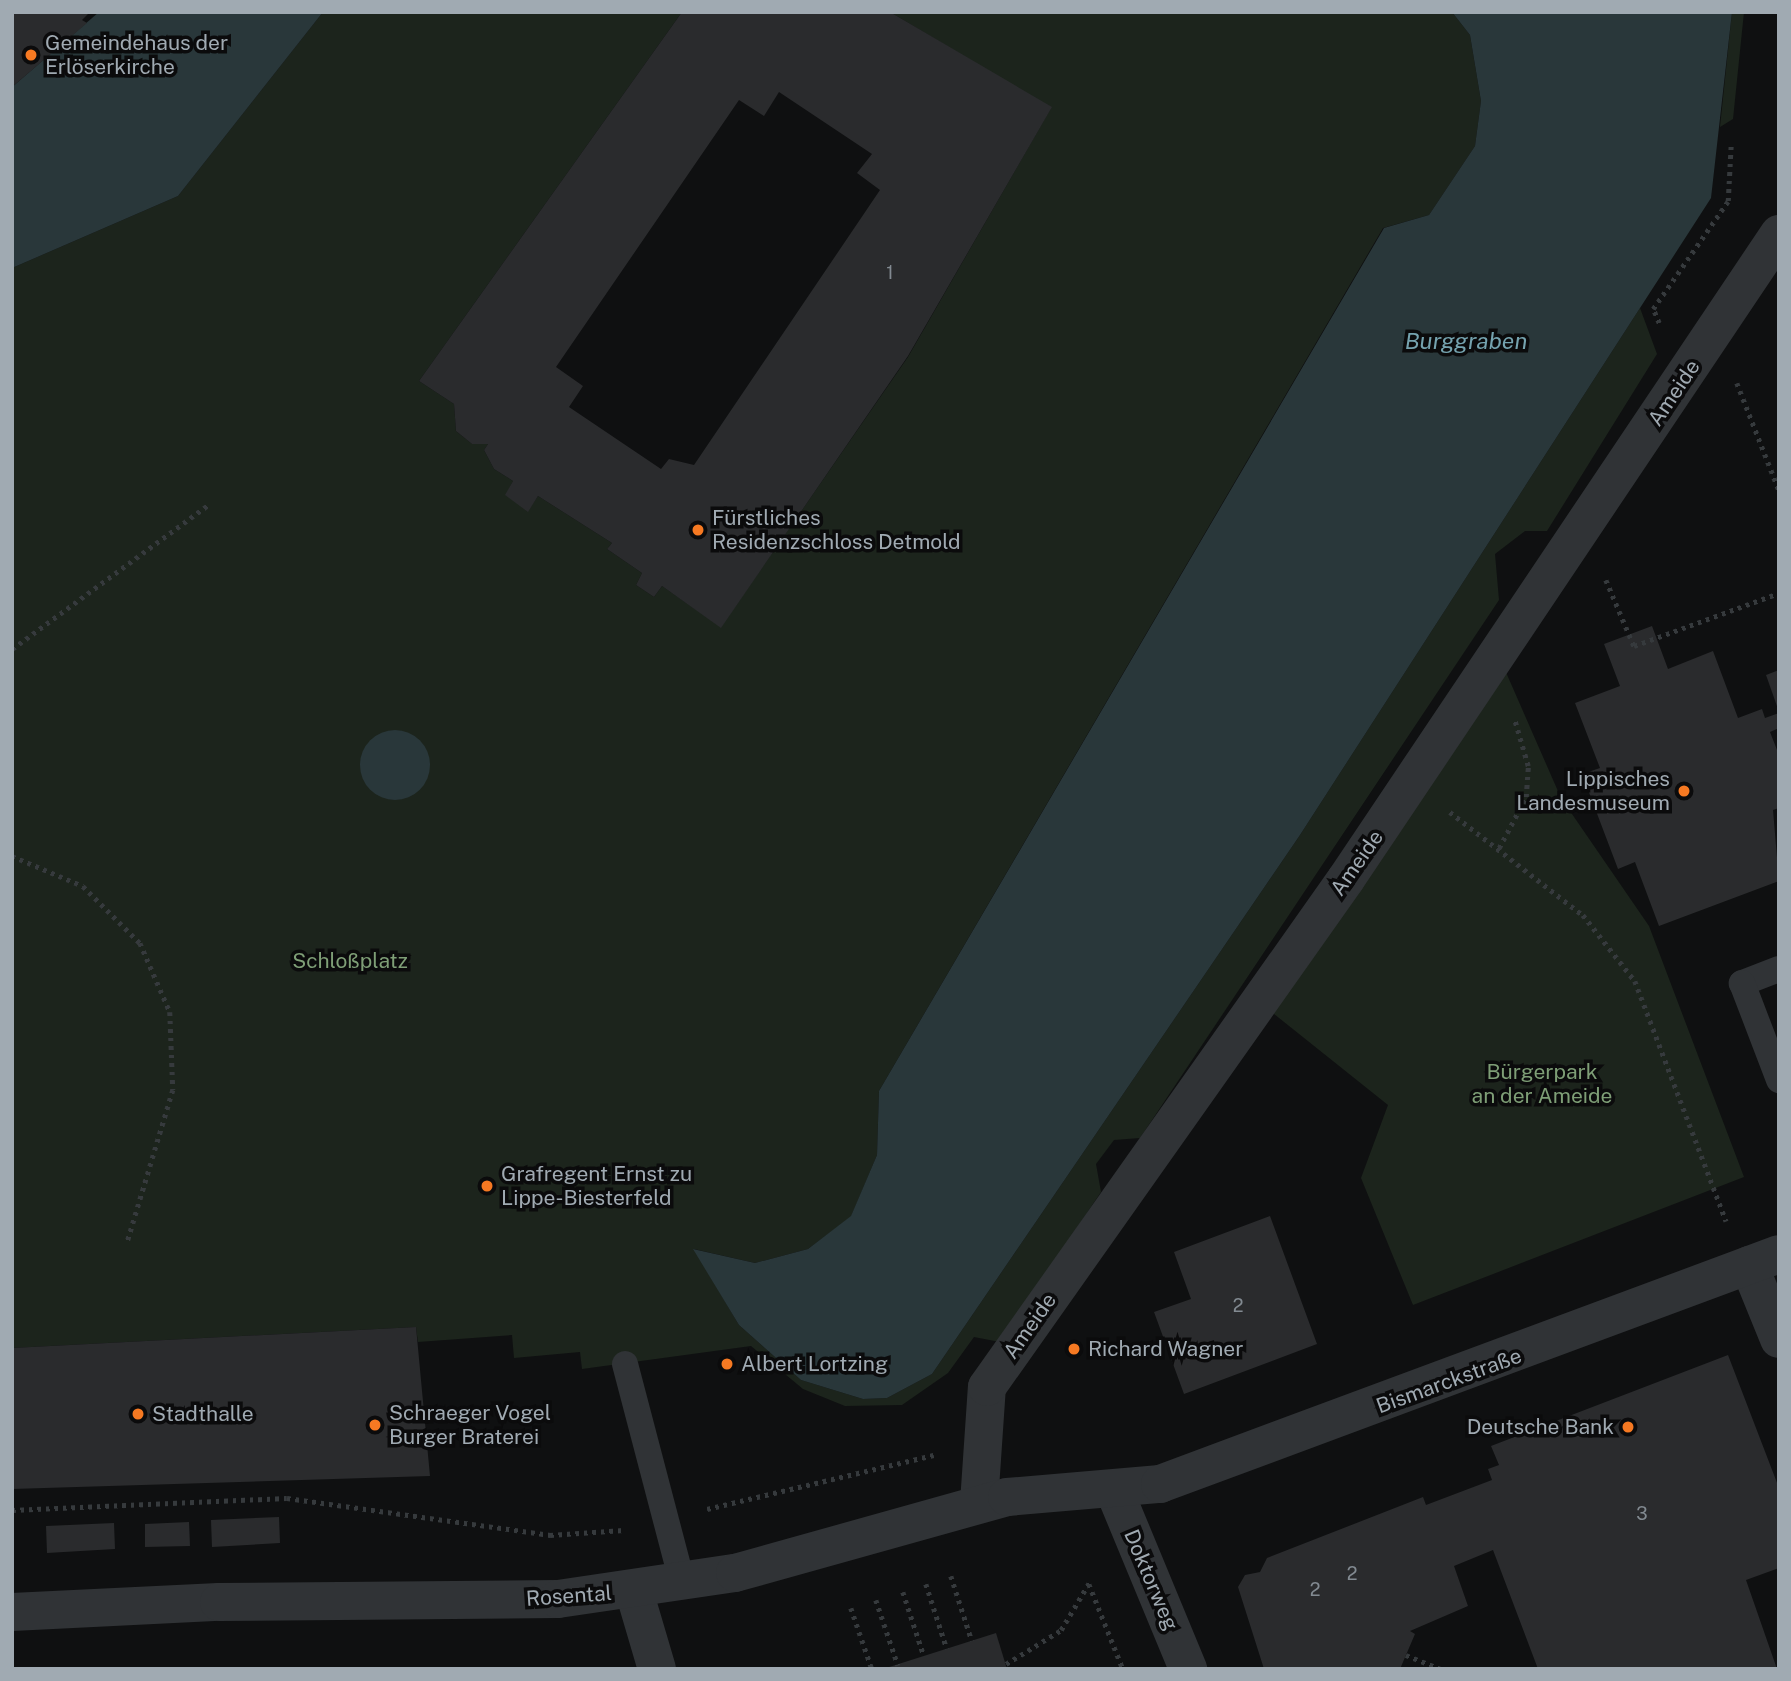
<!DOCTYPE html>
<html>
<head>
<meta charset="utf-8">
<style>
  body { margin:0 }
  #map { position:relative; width:1791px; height:1681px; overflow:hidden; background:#0f1011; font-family:"Public Sans",sans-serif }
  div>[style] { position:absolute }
  .green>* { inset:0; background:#1c241c }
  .water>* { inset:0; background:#29373a }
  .round { border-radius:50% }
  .building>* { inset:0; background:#2a2b2d }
  .path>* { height:4.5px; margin-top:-2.25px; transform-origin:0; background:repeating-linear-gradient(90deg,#363a3d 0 3.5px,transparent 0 8.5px) }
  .lane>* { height:26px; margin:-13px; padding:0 13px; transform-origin:13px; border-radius:13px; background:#303336 }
  .street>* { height:38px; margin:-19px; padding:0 19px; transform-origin:19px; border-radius:19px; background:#303336 }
  .dots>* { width:19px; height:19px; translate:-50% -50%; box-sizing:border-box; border:4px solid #0b0b0c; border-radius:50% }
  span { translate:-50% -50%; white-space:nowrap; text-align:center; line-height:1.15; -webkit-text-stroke:7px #0b0b0c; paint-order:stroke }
  .number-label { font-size:18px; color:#828a91 }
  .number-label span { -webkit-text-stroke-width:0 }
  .poi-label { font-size:21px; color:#a0aab2 }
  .left { translate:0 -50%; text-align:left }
  .right { translate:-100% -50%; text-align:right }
  .street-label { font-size:21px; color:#a0aab2 }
  .park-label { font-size:21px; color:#7e9e76 }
  .water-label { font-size:23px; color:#75a3af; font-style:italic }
  .frame { position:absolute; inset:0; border:14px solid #a0aab2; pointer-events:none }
</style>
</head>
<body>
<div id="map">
  <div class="green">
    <div style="clip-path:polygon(323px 12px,682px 12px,419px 381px,454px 404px,456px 431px,472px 444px,488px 444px,484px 450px,494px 469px,513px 481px,506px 495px,528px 511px,538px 496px,612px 543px,607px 549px,642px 573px,636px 585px,654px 597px,662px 586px,721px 627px,908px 357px,1051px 108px,890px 12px,1452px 12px,1470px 35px,1481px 101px,1475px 146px,1429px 215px,1383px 228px,879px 1091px,877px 1155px,851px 1217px,808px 1249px,755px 1263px,694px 1249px,739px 1325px,801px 1380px,863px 1399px,887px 1398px,932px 1374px,1300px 835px,1640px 308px,1657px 354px,1547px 531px,1525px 531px,1495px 554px,1499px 600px,1140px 1138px,1114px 1140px,1096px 1164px,1101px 1192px,1000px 1342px,974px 1337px,948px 1373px,902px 1405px,845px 1406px,803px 1389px,751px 1346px,582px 1369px,580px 1352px,514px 1358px,512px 1335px,418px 1342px,416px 1327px,12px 1348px,12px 268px,178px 196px)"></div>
    <div style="clip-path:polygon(1732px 12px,1744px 12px,1733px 119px,1720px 127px)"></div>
    <div style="clip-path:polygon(1498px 654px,1561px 798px,1649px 926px,1744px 1177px,1413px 1305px,1361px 1178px,1388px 1105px,1259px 1002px)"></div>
  </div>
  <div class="water">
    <div style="clip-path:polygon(99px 12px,323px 12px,178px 196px,12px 268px,12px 87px)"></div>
    <div style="clip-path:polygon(1452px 12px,1732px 12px,1711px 198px,1300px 835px,932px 1374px,887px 1398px,863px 1399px,801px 1380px,739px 1325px,693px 1249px,755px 1263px,808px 1249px,851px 1216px,877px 1155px,879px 1091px,1384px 228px,1429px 215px,1475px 146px,1481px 101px,1470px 35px)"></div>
    <div class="round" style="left:360px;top:730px;width:70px;height:70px"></div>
  </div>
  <div class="building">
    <div style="clip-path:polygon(12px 12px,90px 12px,82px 20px,87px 23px,12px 87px)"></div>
    <div style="clip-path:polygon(evenodd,682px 12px,890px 12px,1052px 107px,908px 356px,721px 628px,662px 586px,654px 597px,636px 585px,642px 573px,607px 549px,612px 543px,538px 496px,528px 512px,505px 495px,513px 481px,494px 469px,484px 450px,488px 444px,472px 444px,456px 431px,454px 404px,419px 381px,682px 12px,779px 92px,872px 154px,857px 173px,880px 190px,694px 465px,669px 459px,661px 469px,569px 407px,583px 386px,556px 367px,739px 100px,764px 116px,779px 92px)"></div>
    <div style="clip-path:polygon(1652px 626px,1668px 669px,1713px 651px,1738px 718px,1762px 709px,1765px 718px,1779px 713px,1779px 728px,1770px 732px,1779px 755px,1779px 808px,1773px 810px,1779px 881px,1659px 926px,1635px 862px,1618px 869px,1582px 774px,1600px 768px,1575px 703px,1620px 686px,1604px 644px)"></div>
    <div style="clip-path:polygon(1779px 670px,1779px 709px,1778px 709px,1766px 675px)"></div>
    <div style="clip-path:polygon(1270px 1216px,1317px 1344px,1184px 1394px,1154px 1312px,1191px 1299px,1174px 1252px)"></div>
    <div style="clip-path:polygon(416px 1327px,430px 1476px,12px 1489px,12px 1348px)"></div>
    <div style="clip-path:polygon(1728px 1355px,1779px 1488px,1779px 1568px,1746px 1580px,1777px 1669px,1538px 1669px,1493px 1550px,1454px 1566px,1468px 1606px,1410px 1631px,1415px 1634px,1400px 1669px,1264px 1669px,1238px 1587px,1245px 1575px,1260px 1572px,1267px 1558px,1423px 1497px,1426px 1505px,1492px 1480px,1488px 1469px,1499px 1465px,1491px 1446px)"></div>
    <div style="clip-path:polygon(279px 1517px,280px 1543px,212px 1547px,211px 1520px)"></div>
    <div style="clip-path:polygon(189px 1522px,190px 1546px,145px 1547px,145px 1524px)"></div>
    <div style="clip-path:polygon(114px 1523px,115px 1549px,47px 1553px,46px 1526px)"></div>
    <div style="clip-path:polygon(996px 1633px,1007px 1669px,886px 1669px,886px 1668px)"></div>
  </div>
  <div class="path">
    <div style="left:1659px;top:323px;width:15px;rotate:-113deg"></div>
    <div style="left:1653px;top:309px;width:131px;rotate:-55.2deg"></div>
    <div style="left:1728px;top:201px;width:58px;rotate:-87deg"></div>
    <div style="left:1737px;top:383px;width:115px;rotate:68.6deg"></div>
    <div style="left:1606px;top:580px;width:72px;rotate:67deg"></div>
    <div style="left:1634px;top:646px;width:154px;rotate:-20.1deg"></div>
    <div style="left:12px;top:649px;width:242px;rotate:-36.3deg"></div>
    <div style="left:1450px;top:812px;width:168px;rotate:37.8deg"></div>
    <div style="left:1583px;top:915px;width:84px;rotate:51.8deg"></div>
    <div style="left:1635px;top:981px;width:257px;rotate:69.2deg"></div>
    <div style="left:1499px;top:848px;width:58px;rotate:-62.1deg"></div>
    <div style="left:1526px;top:797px;width:31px;rotate:-86deg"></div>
    <div style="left:1528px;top:766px;width:50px;rotate:-106.3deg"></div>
    <div style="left:12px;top:856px;width:77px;rotate:22.9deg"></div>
    <div style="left:83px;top:886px;width:81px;rotate:45deg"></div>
    <div style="left:140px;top:943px;width:75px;rotate:66.5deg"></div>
    <div style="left:170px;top:1012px;width:78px;rotate:87.8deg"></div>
    <div style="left:173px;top:1090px;width:157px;rotate:106.7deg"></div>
    <div style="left:707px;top:1509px;width:233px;rotate:-13.4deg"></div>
    <div style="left:12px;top:1510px;width:275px;rotate:-2.5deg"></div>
    <div style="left:287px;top:1498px;width:266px;rotate:8deg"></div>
    <div style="left:550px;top:1535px;width:74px;rotate:-3.9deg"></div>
    <div style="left:951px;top:1576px;width:68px;rotate:72.1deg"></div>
    <div style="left:926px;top:1584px;width:68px;rotate:72.1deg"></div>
    <div style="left:1089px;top:1584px;width:92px;rotate:68.2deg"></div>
    <div style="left:903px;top:1592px;width:67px;rotate:71.8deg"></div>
    <div style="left:876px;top:1600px;width:69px;rotate:71.3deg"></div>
    <div style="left:851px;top:1608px;width:65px;rotate:71deg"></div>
    <div style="left:1406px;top:1655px;width:37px;rotate:22deg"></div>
    <div style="left:1006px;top:1664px;width:65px;rotate:-31.7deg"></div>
    <div style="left:1061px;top:1630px;width:55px;rotate:-59.2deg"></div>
  </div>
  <div class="lane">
    <div style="left:1779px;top:969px;width:40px;rotate:159deg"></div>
    <div style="left:1742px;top:983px;width:104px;rotate:69.1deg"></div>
    <div style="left:625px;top:1364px;width:225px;rotate:75.3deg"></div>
  </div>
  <div class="street">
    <div style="left:1749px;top:1265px;width:80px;rotate:67.9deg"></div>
    <div style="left:1114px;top:1490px;width:194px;rotate:67.5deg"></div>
    <div style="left:979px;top:1503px;width:116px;rotate:-86.1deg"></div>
    <div style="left:987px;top:1387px;width:622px;rotate:-54.75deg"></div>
    <div style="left:1346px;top:879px;width:777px;rotate:-56.13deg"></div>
    <div style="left:634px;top:1591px;width:81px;rotate:73.6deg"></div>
    <div style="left:12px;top:1612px;width:207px;rotate:-2.8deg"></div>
    <div style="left:219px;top:1602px;width:339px;rotate:-0.5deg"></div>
    <div style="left:558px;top:1599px;width:179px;rotate:-8.4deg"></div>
    <div style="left:735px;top:1573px;width:282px;rotate:-15.6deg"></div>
    <div style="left:1007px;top:1497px;width:154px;rotate:-4.9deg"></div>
    <div style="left:1160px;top:1484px;width:660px;rotate:-20.38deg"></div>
  </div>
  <div class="dots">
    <div style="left:31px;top:55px;background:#f67922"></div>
    <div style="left:698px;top:530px;background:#f67922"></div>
    <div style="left:1684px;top:791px;background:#f67922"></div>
    <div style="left:487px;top:1186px;background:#f67922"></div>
    <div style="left:1074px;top:1349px;background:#f67922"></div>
    <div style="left:727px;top:1364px;background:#f67922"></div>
    <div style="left:138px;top:1414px;background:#f67922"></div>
    <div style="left:375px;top:1425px;background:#f67922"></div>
    <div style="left:1628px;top:1427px;background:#f67922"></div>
  </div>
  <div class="number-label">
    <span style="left:890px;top:273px">1</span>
    <span style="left:1238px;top:1306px">2</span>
    <span style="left:1642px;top:1514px">3</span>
    <span style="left:1352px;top:1574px">2</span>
    <span style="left:1315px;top:1590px">2</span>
  </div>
  <div class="poi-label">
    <span class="left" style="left:45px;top:55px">Gemeindehaus der<br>Erlöserkirche</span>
    <span class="left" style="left:712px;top:530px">Fürstliches<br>Residenzschloss Detmold</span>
    <span class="right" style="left:1670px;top:791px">Lippisches<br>Landesmuseum</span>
    <span class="left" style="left:501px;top:1186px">Grafregent Ernst zu<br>Lippe-Biesterfeld</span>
    <span class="left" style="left:1088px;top:1349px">Richard Wagner</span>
    <span class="left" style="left:741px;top:1364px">Albert Lortzing</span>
    <span class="left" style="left:389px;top:1425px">Schraeger Vogel<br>Burger Braterei</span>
    <span class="left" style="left:152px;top:1414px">Stadthalle</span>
    <span class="right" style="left:1614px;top:1427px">Deutsche Bank</span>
  </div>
  <div class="street-label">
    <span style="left:1674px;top:393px;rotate:-56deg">Ameide</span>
    <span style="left:1357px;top:863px;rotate:-55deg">Ameide</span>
    <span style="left:1030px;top:1326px;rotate:-55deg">Ameide</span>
    <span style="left:1449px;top:1381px;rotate:-20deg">Bismarckstraße</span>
    <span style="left:1151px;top:1580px;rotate:67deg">Doktorweg</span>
    <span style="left:569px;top:1596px;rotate:-4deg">Rosental</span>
  </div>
  <div class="park-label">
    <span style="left:350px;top:961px">Schloßplatz</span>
    <span style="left:1542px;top:1084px">Bürgerpark<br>an der Ameide</span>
  </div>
  <div class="water-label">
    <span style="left:1466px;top:341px">Burggraben</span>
  </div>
  <div class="frame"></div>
</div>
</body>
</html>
